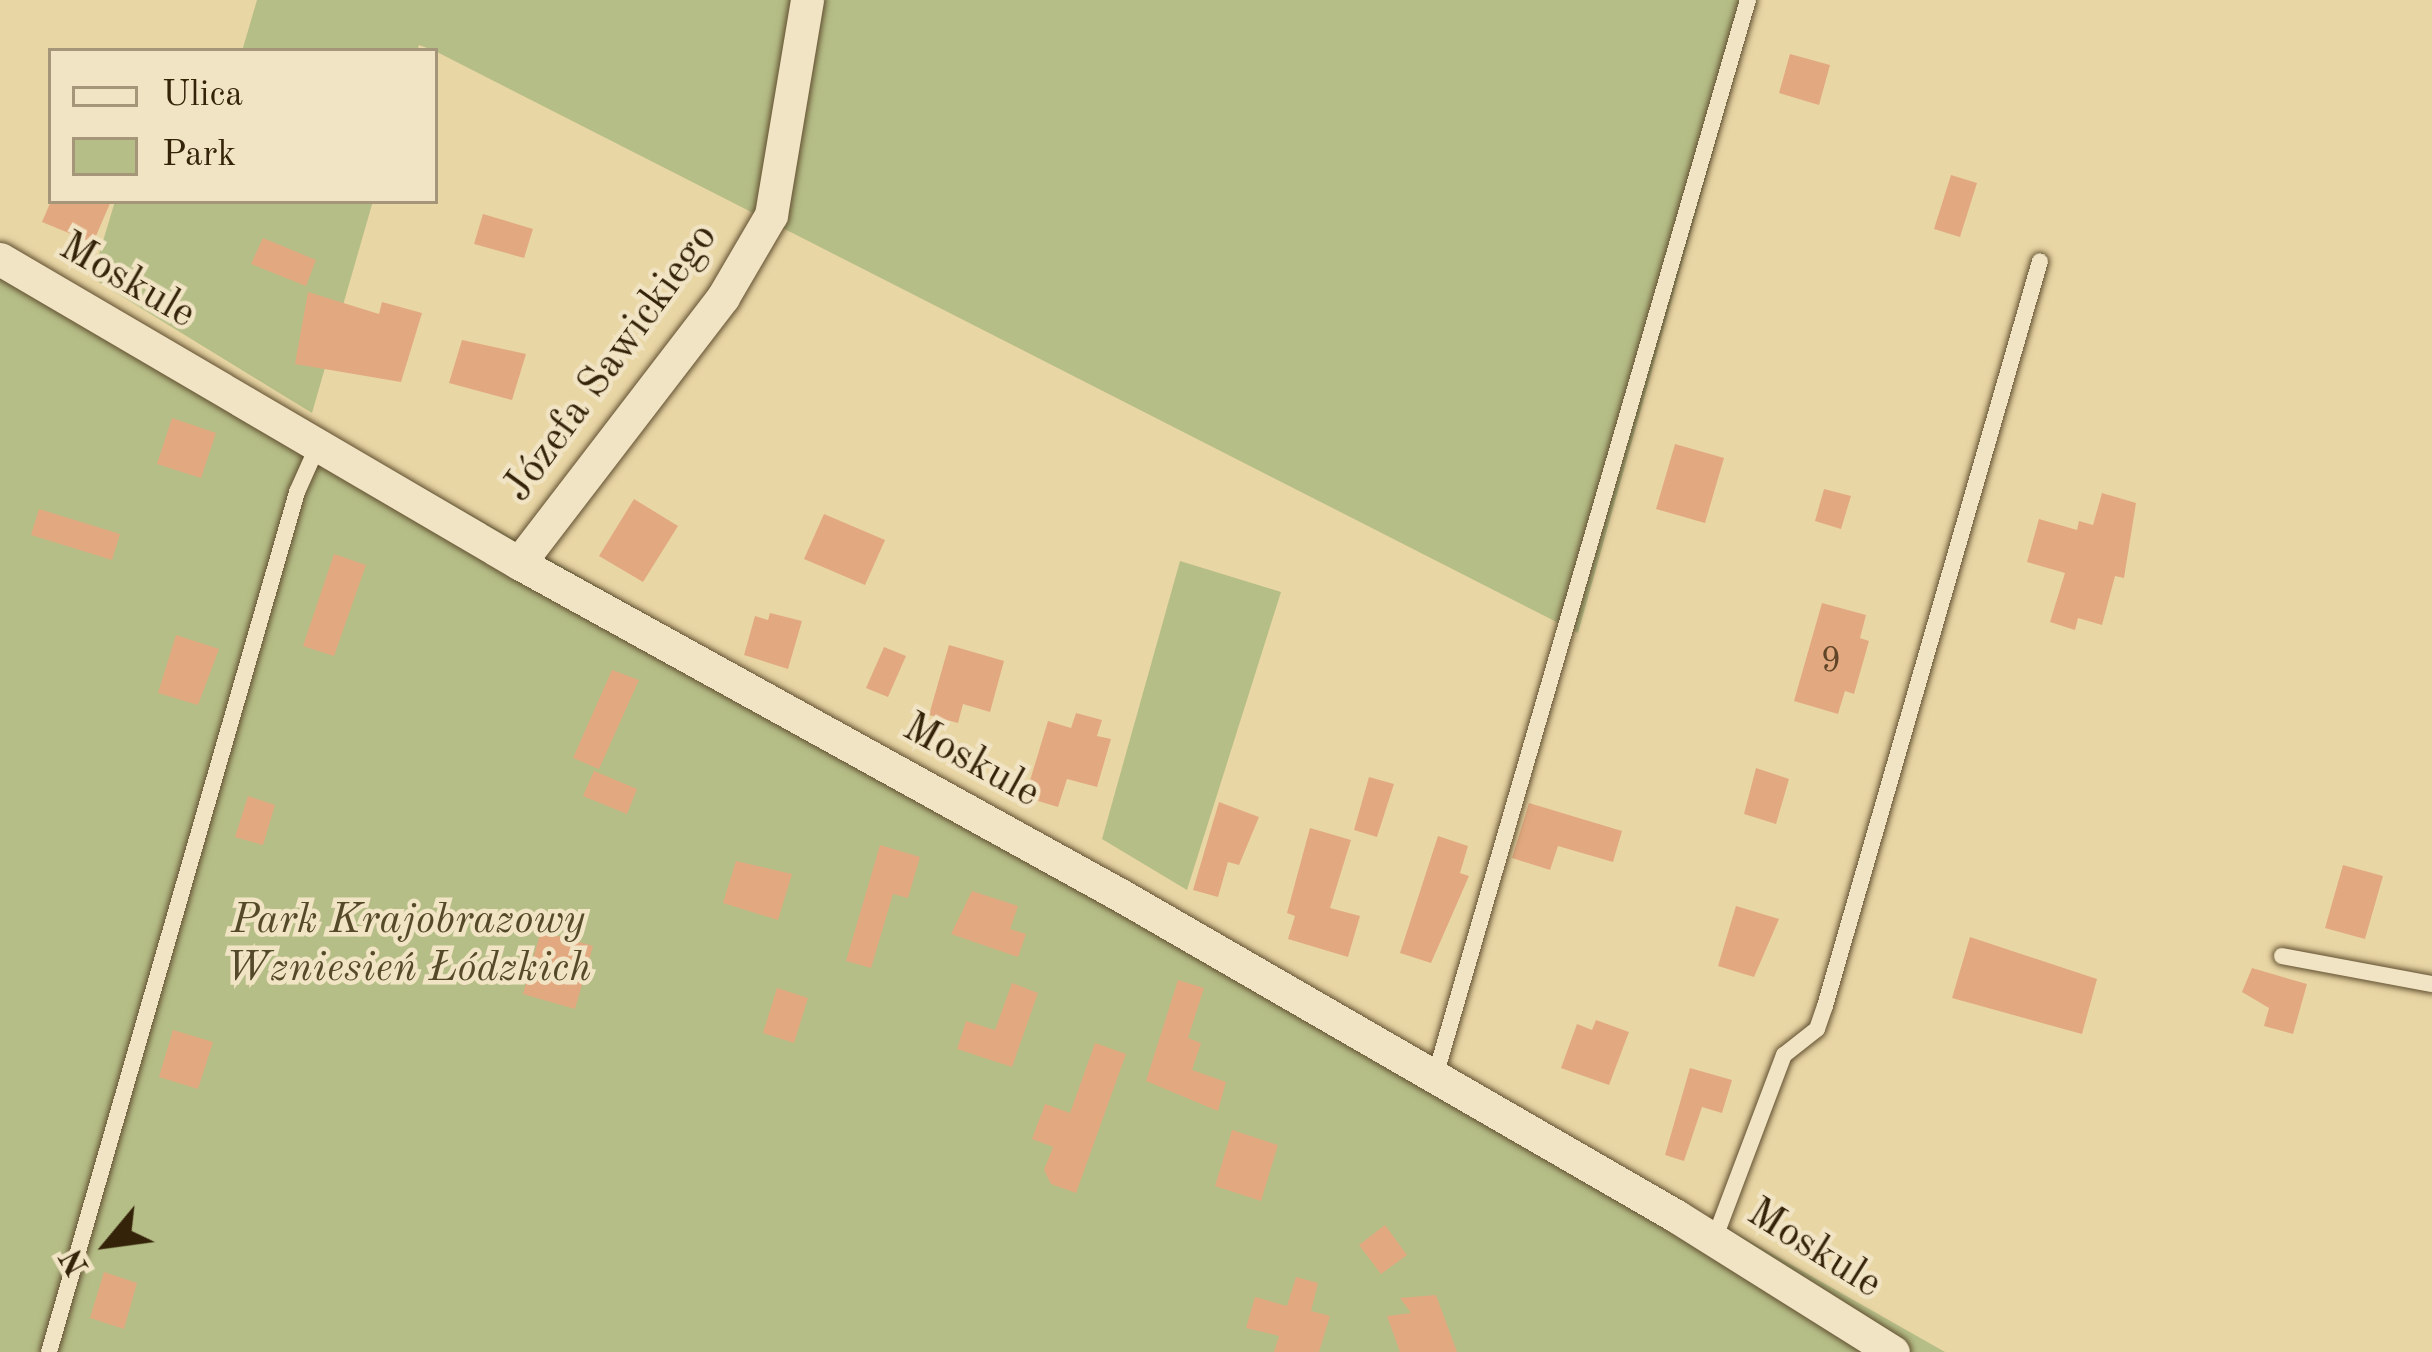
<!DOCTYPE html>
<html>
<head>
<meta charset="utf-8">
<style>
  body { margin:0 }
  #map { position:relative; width:2432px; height:1352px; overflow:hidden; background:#e9d6a5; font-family:"Old Standard TT",serif }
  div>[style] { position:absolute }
  .green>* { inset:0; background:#b6be87 }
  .building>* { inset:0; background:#e2a980 }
  .roads { filter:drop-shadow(0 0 3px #614f30) drop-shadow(0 0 3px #614f30) }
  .lane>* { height:16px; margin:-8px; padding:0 8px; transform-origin:8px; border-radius:8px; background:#f1e4c4 }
  .street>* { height:33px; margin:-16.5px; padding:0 16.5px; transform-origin:16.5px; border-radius:16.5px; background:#f1e4c4 }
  span { translate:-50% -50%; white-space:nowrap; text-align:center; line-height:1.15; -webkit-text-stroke:9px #f1e4c4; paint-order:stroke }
  .number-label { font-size:36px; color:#604427 }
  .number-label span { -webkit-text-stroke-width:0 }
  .street-label { font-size:42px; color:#342209 }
  .park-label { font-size:42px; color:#544928; font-style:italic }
  .legend { position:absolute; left:48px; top:48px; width:390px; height:156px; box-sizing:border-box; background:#f1e4c4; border:3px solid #a59679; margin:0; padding:15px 21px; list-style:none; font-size:36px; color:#342209 }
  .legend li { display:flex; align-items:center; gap:24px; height:60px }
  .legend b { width:60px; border:3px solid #a59679 }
  .north { position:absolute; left:48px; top:1184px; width:120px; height:120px; -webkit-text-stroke:9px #f1e4c4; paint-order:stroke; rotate:241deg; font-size:33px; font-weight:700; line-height:48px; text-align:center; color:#342209 }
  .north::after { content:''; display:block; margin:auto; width:42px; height:54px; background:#342209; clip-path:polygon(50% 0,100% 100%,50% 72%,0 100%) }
</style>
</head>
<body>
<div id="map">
  <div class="green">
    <div style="clip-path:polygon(257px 0,1756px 0,1578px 633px,435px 51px,419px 45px,417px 51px,242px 51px)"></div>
    <div style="clip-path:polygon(115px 201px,373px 201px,312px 413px,92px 278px)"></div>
    <div style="clip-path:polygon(0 247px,1945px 1352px,0 1352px)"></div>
    <div style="clip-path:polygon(1180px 561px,1281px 592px,1187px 890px,1102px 839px)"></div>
  </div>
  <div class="building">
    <div style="clip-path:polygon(1790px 54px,1830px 65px,1819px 105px,1779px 93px)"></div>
    <div style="clip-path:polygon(1951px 175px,1977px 183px,1960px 237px,1934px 229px)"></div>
    <div style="clip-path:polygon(51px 201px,111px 201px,93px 243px,42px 222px)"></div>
    <div style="clip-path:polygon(483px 214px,533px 229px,524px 258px,474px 244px)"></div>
    <div style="clip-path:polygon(263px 238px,316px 260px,306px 286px,251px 264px)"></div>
    <div style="clip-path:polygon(308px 292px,379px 314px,382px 302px,422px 313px,401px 382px,295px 364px)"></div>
    <div style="clip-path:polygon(462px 340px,526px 354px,512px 400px,449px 383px)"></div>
    <div style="clip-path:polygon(172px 418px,216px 433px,201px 478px,157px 464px)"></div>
    <div style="clip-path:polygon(1675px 444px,1724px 458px,1705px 523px,1656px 509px)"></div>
    <div style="clip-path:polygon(1824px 489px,1851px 496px,1841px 529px,1815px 521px)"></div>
    <div style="clip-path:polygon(2102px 493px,2136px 503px,2124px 578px,2115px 576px,2102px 625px,2078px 618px,2075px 630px,2050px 622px,2065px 573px,2027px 562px,2039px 519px,2077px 530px,2079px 521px,2093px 525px)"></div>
    <div style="clip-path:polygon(634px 499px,678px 526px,643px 582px,599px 556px)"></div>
    <div style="clip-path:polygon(39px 509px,120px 534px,112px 560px,31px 535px)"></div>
    <div style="clip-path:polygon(824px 514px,885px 540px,865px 585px,804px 559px)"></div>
    <div style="clip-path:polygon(334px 554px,366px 565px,334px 656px,303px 646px)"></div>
    <div style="clip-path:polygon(1822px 603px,1866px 615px,1860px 638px,1869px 641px,1854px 694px,1845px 691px,1838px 714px,1794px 701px)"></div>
    <div style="clip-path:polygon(770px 613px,802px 621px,788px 669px,744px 655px,755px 616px,768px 620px)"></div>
    <div style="clip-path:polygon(176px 635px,219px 649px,198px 705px,158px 693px)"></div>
    <div style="clip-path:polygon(949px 645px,1004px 661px,990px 712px,963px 704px,958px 723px,929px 715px)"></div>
    <div style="clip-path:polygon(884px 647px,906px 656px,888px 697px,866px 688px)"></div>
    <div style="clip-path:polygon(612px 670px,639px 680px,599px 769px,573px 758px)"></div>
    <div style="clip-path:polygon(1076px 713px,1102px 720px,1097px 736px,1111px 739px,1097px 787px,1067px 779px,1058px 807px,1025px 797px,1048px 721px,1071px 728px)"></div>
    <div style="clip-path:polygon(1756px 768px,1789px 779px,1776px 824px,1744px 814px)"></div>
    <div style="clip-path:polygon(594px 771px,637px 789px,627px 814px,583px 796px)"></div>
    <div style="clip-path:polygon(1369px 777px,1394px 784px,1377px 837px,1354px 830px)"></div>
    <div style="clip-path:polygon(248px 796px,275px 805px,263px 845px,235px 837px)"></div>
    <div style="clip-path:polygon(1219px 802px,1259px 817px,1239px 865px,1228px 862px,1218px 897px,1193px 890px)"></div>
    <div style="clip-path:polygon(1529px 803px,1622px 831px,1613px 862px,1558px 846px,1550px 870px,1512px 858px)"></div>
    <div style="clip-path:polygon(1310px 828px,1351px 840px,1330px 908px,1360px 916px,1348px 957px,1288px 939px,1295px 916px,1287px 913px)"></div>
    <div style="clip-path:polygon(1438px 836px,1468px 846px,1460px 873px,1469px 876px,1431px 963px,1400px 953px)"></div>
    <div style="clip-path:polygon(880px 845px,920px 857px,908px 898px,893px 894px,871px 968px,846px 961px)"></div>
    <div style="clip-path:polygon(736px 861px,792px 874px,778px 920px,723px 903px)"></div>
    <div style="clip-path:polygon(2343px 865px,2383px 876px,2365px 939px,2325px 928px)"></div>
    <div style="clip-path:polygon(972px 891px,1018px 906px,1010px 929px,1026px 934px,1018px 957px,951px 934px)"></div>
    <div style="clip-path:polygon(1736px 906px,1779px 919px,1754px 977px,1718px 966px)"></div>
    <div style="clip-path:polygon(541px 931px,593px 946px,575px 1009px,523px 994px)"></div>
    <div style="clip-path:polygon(1970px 937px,2097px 979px,2082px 1034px,1952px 998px)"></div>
    <div style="clip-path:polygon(2252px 968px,2307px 984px,2293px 1034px,2264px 1026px,2269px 1008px,2242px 992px)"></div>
    <div style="clip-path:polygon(1178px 980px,1204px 988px,1188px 1038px,1201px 1043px,1192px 1070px,1226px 1082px,1218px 1111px,1146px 1081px)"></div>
    <div style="clip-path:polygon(1012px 983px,1038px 993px,1012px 1067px,957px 1049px,966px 1021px,995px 1030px)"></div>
    <div style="clip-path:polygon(777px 988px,808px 998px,794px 1043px,763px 1033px)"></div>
    <div style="clip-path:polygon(1596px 1020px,1629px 1032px,1609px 1085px,1561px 1068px,1577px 1024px,1592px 1030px)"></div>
    <div style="clip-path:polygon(173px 1030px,213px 1042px,198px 1089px,159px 1077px)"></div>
    <div style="clip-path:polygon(1095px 1043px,1126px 1054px,1076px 1193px,1051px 1184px,1044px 1170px,1053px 1147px,1032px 1139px,1045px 1104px,1070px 1113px)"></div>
    <div style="clip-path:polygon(1690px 1068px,1732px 1080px,1722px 1113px,1702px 1107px,1684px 1161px,1665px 1155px)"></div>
    <div style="clip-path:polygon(1232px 1130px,1278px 1145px,1261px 1201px,1215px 1186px)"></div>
    <div style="clip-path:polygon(1385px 1225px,1407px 1255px,1381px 1274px,1359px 1245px)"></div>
    <div style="clip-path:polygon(104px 1272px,137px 1283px,124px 1329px,90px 1318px)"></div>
    <div style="clip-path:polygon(1296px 1277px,1318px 1283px,1311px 1311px,1330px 1316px,1319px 1352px,1274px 1352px,1279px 1336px,1246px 1328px,1255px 1297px,1287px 1306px)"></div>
    <div style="clip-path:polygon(1436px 1295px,1457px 1352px,1400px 1352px,1387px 1316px,1411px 1313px,1400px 1298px)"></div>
  </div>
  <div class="roads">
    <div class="lane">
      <div style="left:2282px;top:956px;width:153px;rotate:10.6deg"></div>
      <div style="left:1434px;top:1080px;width:1125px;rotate:-73.79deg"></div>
      <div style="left:1714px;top:1240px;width:198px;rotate:-69.3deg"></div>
      <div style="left:1784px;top:1055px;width:42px;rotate:-38.2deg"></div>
      <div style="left:1817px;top:1029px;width:24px;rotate:-71deg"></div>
      <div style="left:1825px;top:1006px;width:775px;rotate:-73.9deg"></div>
      <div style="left:49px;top:1352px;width:895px;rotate:-73.91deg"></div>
      <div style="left:297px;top:492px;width:51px;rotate:-65.9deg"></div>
    </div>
    <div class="street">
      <div style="left:0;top:259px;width:601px;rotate:30.36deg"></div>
      <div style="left:519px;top:563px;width:689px;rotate:28.91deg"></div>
      <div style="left:1122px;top:896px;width:640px;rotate:30.01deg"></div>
      <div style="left:1676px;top:1216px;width:256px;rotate:32.1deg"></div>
      <div style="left:519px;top:563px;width:335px;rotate:-52.5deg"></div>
      <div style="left:723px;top:297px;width:95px;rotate:-59.7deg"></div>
      <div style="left:771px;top:215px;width:218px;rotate:-80.5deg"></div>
    </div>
  </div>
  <div class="number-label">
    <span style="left:1831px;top:663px">9</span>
  </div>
  <div class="street-label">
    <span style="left:127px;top:281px;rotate:30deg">Moskule</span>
    <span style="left:611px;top:363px;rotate:-54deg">Józefa Sawickiego</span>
    <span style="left:971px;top:761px;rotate:29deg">Moskule</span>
    <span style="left:1814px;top:1249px;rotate:32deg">Moskule</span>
  </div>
  <div class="park-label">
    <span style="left:408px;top:945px">Park Krajobrazowy<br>Wzniesień Łódzkich</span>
  </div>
  <ul class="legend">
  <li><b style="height:15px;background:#f1e4c4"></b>Ulica</li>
  <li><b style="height:33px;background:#b6be87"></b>Park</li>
  </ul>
  <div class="north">N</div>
</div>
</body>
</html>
